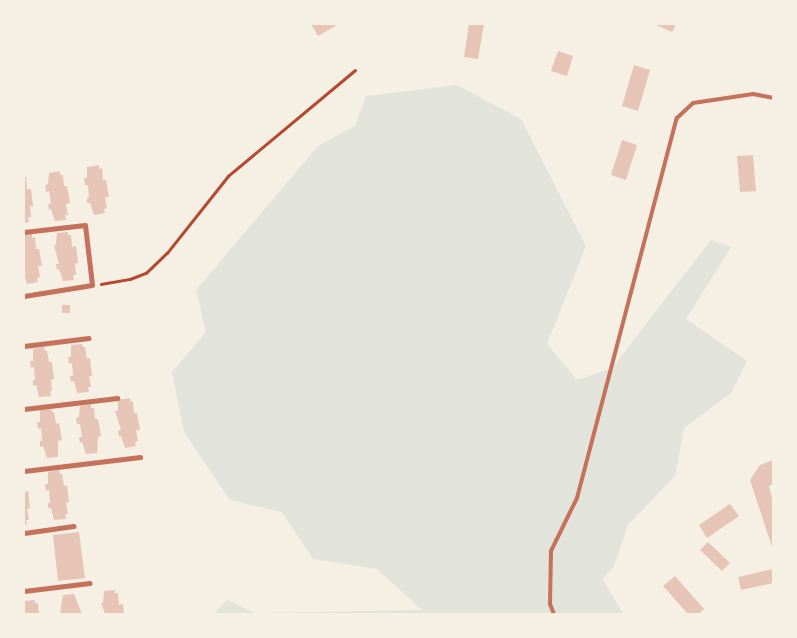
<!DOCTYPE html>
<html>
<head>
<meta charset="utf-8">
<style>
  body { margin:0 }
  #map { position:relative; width:797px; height:638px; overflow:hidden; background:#f6efe4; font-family:"Fira Sans Condensed",sans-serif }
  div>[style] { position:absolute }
  .green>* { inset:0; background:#e2e4dc }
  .building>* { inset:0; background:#e6c5b7 }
  .path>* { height:2.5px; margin:-1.25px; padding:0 1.25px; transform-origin:1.25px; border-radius:1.25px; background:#b5482f }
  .service>* { height:4px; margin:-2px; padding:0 2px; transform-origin:2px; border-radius:2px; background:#c5725c }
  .minor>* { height:5px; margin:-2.5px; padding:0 2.5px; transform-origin:2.5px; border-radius:2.5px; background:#c5725c }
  span { translate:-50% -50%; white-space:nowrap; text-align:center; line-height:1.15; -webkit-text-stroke:4.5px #f6efe4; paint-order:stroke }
  .frame { position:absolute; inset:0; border:25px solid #f6efe4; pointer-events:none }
</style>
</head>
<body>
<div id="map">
  <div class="green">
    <div style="clip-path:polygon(457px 85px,521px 119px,586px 246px,547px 344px,577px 380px,612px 368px,711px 240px,731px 247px,686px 319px,747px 361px,731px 393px,684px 428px,675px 476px,628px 525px,614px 566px,603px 579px,623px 614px,214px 614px,227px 600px,255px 613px,422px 610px,377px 569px,313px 559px,282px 512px,230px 500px,184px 432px,172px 372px,206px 332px,196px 290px,318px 146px,355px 126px,366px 96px)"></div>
  </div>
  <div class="building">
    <div style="clip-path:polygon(311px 24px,339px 24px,318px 36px)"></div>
    <div style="clip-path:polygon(469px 24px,484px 24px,478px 59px,464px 57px)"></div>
    <div style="clip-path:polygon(654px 24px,676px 24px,672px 32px)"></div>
    <div style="clip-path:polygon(558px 51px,573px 56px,567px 76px,551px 71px)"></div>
    <div style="clip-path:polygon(634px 65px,650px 70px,638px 111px,622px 106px)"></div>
    <div style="clip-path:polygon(622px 140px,637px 145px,626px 180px,611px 175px)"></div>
    <div style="clip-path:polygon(753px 155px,756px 191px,740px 192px,737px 156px)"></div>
    <div style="clip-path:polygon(99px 165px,99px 169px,102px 168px,103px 180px,106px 180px,109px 197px,105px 197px,107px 208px,104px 209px,105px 213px,94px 215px,90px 203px,87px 203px,87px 198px,89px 197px,88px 185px,85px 185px,84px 178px,87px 178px,87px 167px)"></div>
    <div style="clip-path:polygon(60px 171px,60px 175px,63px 175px,64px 186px,67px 186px,70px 203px,66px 204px,68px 215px,65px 215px,66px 220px,55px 221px,51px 209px,49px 210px,48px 204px,51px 204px,49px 191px,46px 192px,45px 185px,48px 184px,49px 173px)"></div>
    <div style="clip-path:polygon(24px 177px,26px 177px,27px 189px,31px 189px,33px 206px,30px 206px,31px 217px,28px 217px,29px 222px,24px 223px)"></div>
    <div style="clip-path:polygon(68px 232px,68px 235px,71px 235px,72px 247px,76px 246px,78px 263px,75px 264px,76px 275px,73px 275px,74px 280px,63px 281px,59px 269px,57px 270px,56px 264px,59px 264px,54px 245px,56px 245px,57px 233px)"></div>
    <div style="clip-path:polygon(32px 234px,32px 238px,35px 237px,36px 249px,39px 249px,42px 266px,38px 266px,40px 277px,37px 278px,38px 282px,27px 284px,24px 274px,24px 235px)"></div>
    <div style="clip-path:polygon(62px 305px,70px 305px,70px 313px,62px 313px)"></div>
    <div style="clip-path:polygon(82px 344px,83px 347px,85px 347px,87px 359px,90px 358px,92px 376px,89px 376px,91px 387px,88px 387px,89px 392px,77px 393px,74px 381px,71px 382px,70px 376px,73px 376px,72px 363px,69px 364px,68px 357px,71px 357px,71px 345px)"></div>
    <div style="clip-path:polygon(44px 347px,45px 351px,47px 351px,49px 362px,52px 362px,54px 379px,51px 380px,52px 391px,50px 391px,51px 396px,39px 397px,36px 385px,33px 386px,33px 380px,35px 380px,34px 367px,31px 368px,30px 361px,33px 361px,33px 349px)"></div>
    <div style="clip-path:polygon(130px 398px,130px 402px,133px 401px,134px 413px,137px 413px,140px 430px,136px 430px,138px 441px,135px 442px,136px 446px,125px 448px,121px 436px,119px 436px,118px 431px,121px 430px,115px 411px,118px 411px,118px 400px)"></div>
    <div style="clip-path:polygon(91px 404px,91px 408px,94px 408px,95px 419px,98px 419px,101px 436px,98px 437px,97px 453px,86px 454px,82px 442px,80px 443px,79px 437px,82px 437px,80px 424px,77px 424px,76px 418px,79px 417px,80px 406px)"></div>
    <div style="clip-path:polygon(51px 409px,52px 412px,54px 412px,56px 424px,59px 423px,62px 440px,58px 441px,58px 457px,47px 458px,43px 446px,40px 447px,40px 441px,42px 441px,41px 428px,38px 429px,37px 422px,40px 422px,40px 410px)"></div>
    <div style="clip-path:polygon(773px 460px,773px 484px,769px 486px,773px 503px,773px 550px,750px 480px,760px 465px)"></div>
    <div style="clip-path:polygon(59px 470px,60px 474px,62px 474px,64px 486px,67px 485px,69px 502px,66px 503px,68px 514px,65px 514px,66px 519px,54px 520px,51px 508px,48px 508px,48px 503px,50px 503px,49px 490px,46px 491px,45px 484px,48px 484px,48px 472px)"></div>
    <div style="clip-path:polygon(28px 491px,30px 508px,27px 509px,29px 520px,26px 520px,27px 525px,24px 525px,24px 492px)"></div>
    <div style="clip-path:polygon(730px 504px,739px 516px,707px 538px,699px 525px)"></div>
    <div style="clip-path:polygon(79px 532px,85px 578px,58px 581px,53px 535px)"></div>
    <div style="clip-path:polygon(708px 542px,730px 563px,722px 571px,700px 550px)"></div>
    <div style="clip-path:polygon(773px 569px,773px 583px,741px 590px,738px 577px)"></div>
    <div style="clip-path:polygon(675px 576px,704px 609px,698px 614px,688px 614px,663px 586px)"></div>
    <div style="clip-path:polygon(115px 590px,115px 593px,118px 593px,119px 605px,123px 604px,124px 614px,105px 614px,101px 603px,103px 603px,104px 591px)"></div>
    <div style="clip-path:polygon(74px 594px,82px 614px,60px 614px,63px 595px)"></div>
    <div style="clip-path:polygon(35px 600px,35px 603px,38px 603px,39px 614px,24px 614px,24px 601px)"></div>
  </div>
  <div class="path">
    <div style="left:101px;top:284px;width:29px;rotate:-10deg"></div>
    <div style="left:130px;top:279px;width:17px;rotate:-21deg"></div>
    <div style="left:146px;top:273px;width:29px;rotate:-44deg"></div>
    <div style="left:167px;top:253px;width:98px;rotate:-51.6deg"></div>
    <div style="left:228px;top:176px;width:165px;rotate:-39.8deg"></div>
  </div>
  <div class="service">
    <div style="left:554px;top:614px;width:11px;rotate:-112deg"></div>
    <div style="left:550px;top:604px;width:53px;rotate:-88.9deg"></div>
    <div style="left:551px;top:551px;width:59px;rotate:-63.9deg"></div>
    <div style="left:577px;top:498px;width:393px;rotate:-75.3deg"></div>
    <div style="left:677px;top:118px;width:22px;rotate:-43deg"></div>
    <div style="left:693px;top:103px;width:61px;rotate:-8.5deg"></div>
    <div style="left:753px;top:94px;width:20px;rotate:11deg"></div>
  </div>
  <div class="minor">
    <div style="left:24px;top:232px;width:61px;rotate:-6.5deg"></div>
    <div style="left:85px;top:225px;width:60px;rotate:83.3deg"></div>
    <div style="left:92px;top:285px;width:69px;rotate:170.8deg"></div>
    <div style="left:24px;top:346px;width:65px;rotate:-7deg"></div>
    <div style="left:24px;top:409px;width:94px;rotate:-6.7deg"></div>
    <div style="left:24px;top:471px;width:117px;rotate:-6.9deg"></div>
    <div style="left:24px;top:533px;width:50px;rotate:-8deg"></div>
    <div style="left:24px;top:591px;width:66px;rotate:-6.9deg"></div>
  </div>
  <div class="frame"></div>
</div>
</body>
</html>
